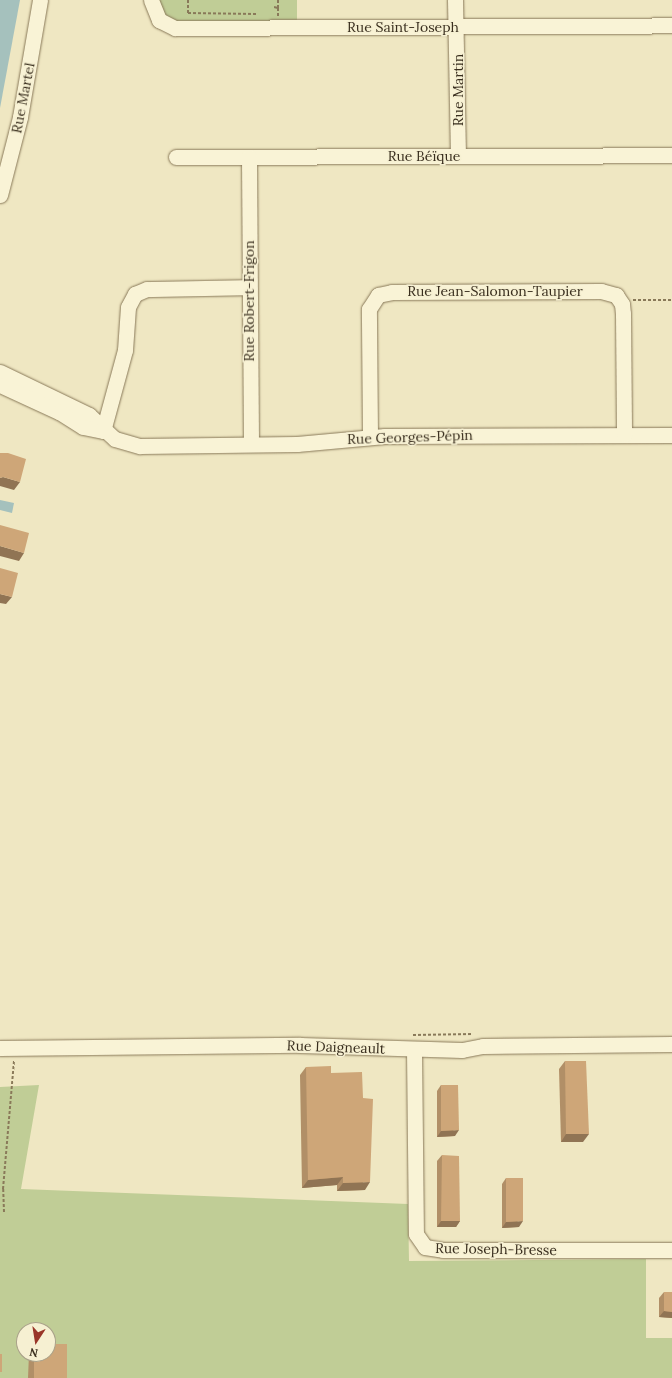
<!DOCTYPE html>
<html>
<head>
<meta charset="utf-8">
<style>
  body { margin:0 }
  #map { position:relative; width:672px; height:1378px; overflow:hidden; background:#efe7c2; font-family:Lora,serif }
  div>[style] { position:absolute }
  .green>* { inset:0; background:#c0cd96 }
  .water>* { inset:0; background:#a5c1bd }
  .path>* { height:2px; margin-top:-1px; transform-origin:0; background:repeating-linear-gradient(90deg,#897959 0 3px,transparent 0 5px) }
  .roads { filter:drop-shadow(0 0 1px #897959) drop-shadow(0 0 1px #897959) }
  .minor>* { height:15px; margin:-7.5px; padding:0 7.5px; transform-origin:7.5px; border-radius:7.5px; background:#f9f3d6 }
  .wall>* { inset:0; background:#b18f67 }
  .shaded-wall>* { inset:0; background:#907454 }
  .building>* { inset:0; background:#cea678 }
  span { translate:-50% -50%; white-space:nowrap; text-align:center; line-height:1.15; -webkit-text-stroke:3px #f6f0d2; paint-order:stroke }
  .street-label { font-size:14px; color:#392e1e }
  .north { position:absolute; left:16px; top:1322px; width:40px; height:40px; box-sizing:border-box; background:#f6f0d2; border:1px solid #aaa28a; border-radius:50%; rotate:192deg; font-size:11px; font-weight:700; line-height:16px; text-align:center; color:#392e1e }
  .north::after { content:''; display:block; margin:auto; width:14px; height:18px; background:#993628; clip-path:polygon(50% 0,100% 100%,50% 72%,0 100%) }
</style>
</head>
<body>
<div id="map">
  <div class="green">
    <div style="clip-path:polygon(156px 0,297px 0,297px 21px,179px 22px,167px 19px)"></div>
    <div style="clip-path:polygon(evenodd,39px 1085px,21px 1189px,408px 1204px,409px 1261px,646px 1259px,646px 1338px,672px 1338px,672px 1378px,0 1378px,0 1087px,39px 1085px,24px 1330px,48px 1330px,48px 1354px,24px 1354px,24px 1330px)"></div>
  </div>
  <div class="water">
    <div style="clip-path:polygon(0 0,20px 0,0 108px)"></div>
    <div style="clip-path:polygon(0 500px,14px 503px,12px 513px,0 510px)"></div>
  </div>
  <div class="path">
    <div style="left:188px;top:0;width:13px;rotate:90deg"></div>
    <div style="left:188px;top:13px;width:68px;rotate:0.8deg"></div>
    <div style="left:274px;top:7px;width:4px;rotate:14deg"></div>
    <div style="left:278px;top:8px;width:8px;rotate:90deg"></div>
    <div style="left:278px;top:8px;width:8px;rotate:-90deg"></div>
    <div style="left:633px;top:300px;width:39px"></div>
    <div style="left:413px;top:1035px;width:60px;rotate:-1deg"></div>
    <div style="left:4px;top:1212px;width:23px;rotate:-92deg"></div>
    <div style="left:3px;top:1189px;width:129px;rotate:-85.1deg"></div>
  </div>
  <div class="roads">
    <div class="minor">
      <div style="left:151px;top:0;width:22px;rotate:68deg"></div>
      <div style="left:159px;top:20px;width:18px;rotate:27deg"></div>
      <div style="left:175px;top:28px;width:497px;rotate:-0.3deg"></div>
      <div style="left:455px;top:0;width:156px;rotate:88.9deg"></div>
      <div style="left:176px;top:157px;width:496px;rotate:-0.2deg"></div>
      <div style="left:249px;top:157px;width:287px;rotate:89.6deg"></div>
      <div style="left:0;top:195px;width:81px;rotate:-75.6deg"></div>
      <div style="left:20px;top:117px;width:119px;rotate:-80.3deg"></div>
      <div style="left:0;top:372px;width:99px;rotate:25.8deg"></div>
      <div style="left:89px;top:415px;width:35px;rotate:43deg"></div>
      <div style="left:115px;top:439px;width:26px;rotate:16deg"></div>
      <div style="left:140px;top:446px;width:157px;rotate:-0.7deg"></div>
      <div style="left:297px;top:444px;width:88px;rotate:-5.2deg"></div>
      <div style="left:385px;top:436px;width:287px;rotate:-0.2deg"></div>
      <div style="left:0;top:385px;width:65px;rotate:24.6deg"></div>
      <div style="left:59px;top:412px;width:28px;rotate:32deg"></div>
      <div style="left:83px;top:427px;width:20px;rotate:11deg"></div>
      <div style="left:103px;top:431px;width:84px;rotate:-74.8deg"></div>
      <div style="left:125px;top:350px;width:43px;rotate:-86deg"></div>
      <div style="left:128px;top:307px;width:15px;rotate:-62deg"></div>
      <div style="left:135px;top:294px;width:13px;rotate:-23deg"></div>
      <div style="left:147px;top:289px;width:102px;rotate:-1.1deg"></div>
      <div style="left:370px;top:436px;width:127px;rotate:-90.5deg"></div>
      <div style="left:369px;top:309px;width:17px;rotate:-57deg"></div>
      <div style="left:378px;top:295px;width:14px;rotate:-12deg"></div>
      <div style="left:392px;top:292px;width:209px;rotate:-0.3deg"></div>
      <div style="left:601px;top:291px;width:16px;rotate:15deg"></div>
      <div style="left:616px;top:295px;width:11px;rotate:56deg"></div>
      <div style="left:622px;top:304px;width:10px;rotate:84deg"></div>
      <div style="left:623px;top:314px;width:120px;rotate:89.5deg"></div>
      <div style="left:0;top:1048px;width:300px;rotate:-0.6deg"></div>
      <div style="left:300px;top:1045px;width:162px;rotate:1.8deg"></div>
      <div style="left:462px;top:1050px;width:21px;rotate:-11deg"></div>
      <div style="left:483px;top:1046px;width:189px;rotate:-0.6deg"></div>
      <div style="left:414px;top:1049px;width:185px;rotate:89.4deg"></div>
      <div style="left:416px;top:1234px;width:16px;rotate:55deg"></div>
      <div style="left:425px;top:1247px;width:18px;rotate:9deg"></div>
      <div style="left:443px;top:1250px;width:229px"></div>
    </div>
  </div>
  <div class="wall">
    <div style="clip-path:polygon(565px 1061px,583px 1142px,561px 1142px,559px 1069px)"></div>
    <div style="clip-path:polygon(306px 1067px,331px 1073px,365px 1190px,337px 1191px,337px 1185px,302px 1188px,300px 1075px)"></div>
    <div style="clip-path:polygon(441px 1085px,455px 1136px,437px 1137px,437px 1091px)"></div>
    <div style="clip-path:polygon(442px 1155px,460px 1221px,456px 1227px,437px 1227px,437px 1161px)"></div>
    <div style="clip-path:polygon(506px 1178px,519px 1227px,502px 1228px,502px 1184px)"></div>
    <div style="clip-path:polygon(664px 1292px,672px 1292px,672px 1318px,659px 1317px,659px 1298px)"></div>
    <div style="clip-path:polygon(29px 1354px,48px 1354px,67px 1378px,28px 1378px)"></div>
  </div>
  <div class="shaded-wall">
    <div style="clip-path:polygon(3px 477px,20px 482px,14px 490px,0 486px,0 478px)"></div>
    <div style="clip-path:polygon(0 546px,24px 553px,19px 561px,0 556px)"></div>
    <div style="clip-path:polygon(0 594px,12px 597px,6px 604px,0 603px)"></div>
    <div style="clip-path:polygon(459px 1130px,455px 1136px,437px 1137px,441px 1131px)"></div>
    <div style="clip-path:polygon(566px 1134px,589px 1134px,583px 1142px,561px 1142px)"></div>
    <div style="clip-path:polygon(343px 1177px,337px 1185px,302px 1188px,308px 1180px)"></div>
    <div style="clip-path:polygon(370px 1182px,365px 1190px,337px 1191px,343px 1183px)"></div>
    <div style="clip-path:polygon(441px 1221px,460px 1221px,456px 1227px,437px 1227px)"></div>
    <div style="clip-path:polygon(523px 1221px,519px 1227px,502px 1228px,506px 1222px)"></div>
    <div style="clip-path:polygon(664px 1311px,672px 1312px,672px 1318px,659px 1317px)"></div>
  </div>
  <div class="building">
    <div style="clip-path:polygon(0 453px,8px 453px,26px 459px,20px 482px,3px 477px,0 478px)"></div>
    <div style="clip-path:polygon(0 525px,29px 533px,24px 553px,0 546px)"></div>
    <div style="clip-path:polygon(0 568px,18px 573px,12px 597px,0 594px)"></div>
    <div style="clip-path:polygon(565px 1061px,586px 1061px,589px 1134px,566px 1134px)"></div>
    <div style="clip-path:polygon(331px 1066px,331px 1073px,362px 1072px,363px 1098px,373px 1099px,370px 1182px,343px 1183px,343px 1177px,308px 1180px,306px 1067px)"></div>
    <div style="clip-path:polygon(441px 1085px,458px 1085px,459px 1130px,441px 1131px)"></div>
    <div style="clip-path:polygon(442px 1155px,459px 1156px,460px 1221px,441px 1221px)"></div>
    <div style="clip-path:polygon(506px 1178px,523px 1178px,523px 1221px,506px 1222px)"></div>
    <div style="clip-path:polygon(664px 1292px,672px 1292px,672px 1312px,664px 1311px)"></div>
    <div style="clip-path:polygon(48px 1344px,67px 1344px,67px 1378px,34px 1378px,34px 1354px,48px 1354px)"></div>
    <div style="clip-path:polygon(0 1354px,2px 1354px,2px 1372px,0 1372px)"></div>
  </div>
  <div class="street-label">
    <span style="left:403px;top:27px">Rue Saint-Joseph</span>
    <span style="left:458px;top:90px;rotate:-90deg">Rue Martin</span>
    <span style="left:23px;top:98px;rotate:-79deg">Rue Martel</span>
    <span style="left:424px;top:156px">Rue Béïque</span>
    <span style="left:495px;top:291px">Rue Jean-Salomon-Taupier</span>
    <span style="left:249px;top:301px;rotate:-90deg">Rue Robert-Frigon</span>
    <span style="left:410px;top:437px;rotate:-2deg">Rue Georges-Pépin</span>
    <span style="left:336px;top:1047px;rotate:2deg">Rue Daigneault</span>
    <span style="left:496px;top:1249px;rotate:1deg">Rue Joseph-Bresse</span>
  </div>
  <div class="north">N</div>
</div>
</body>
</html>
